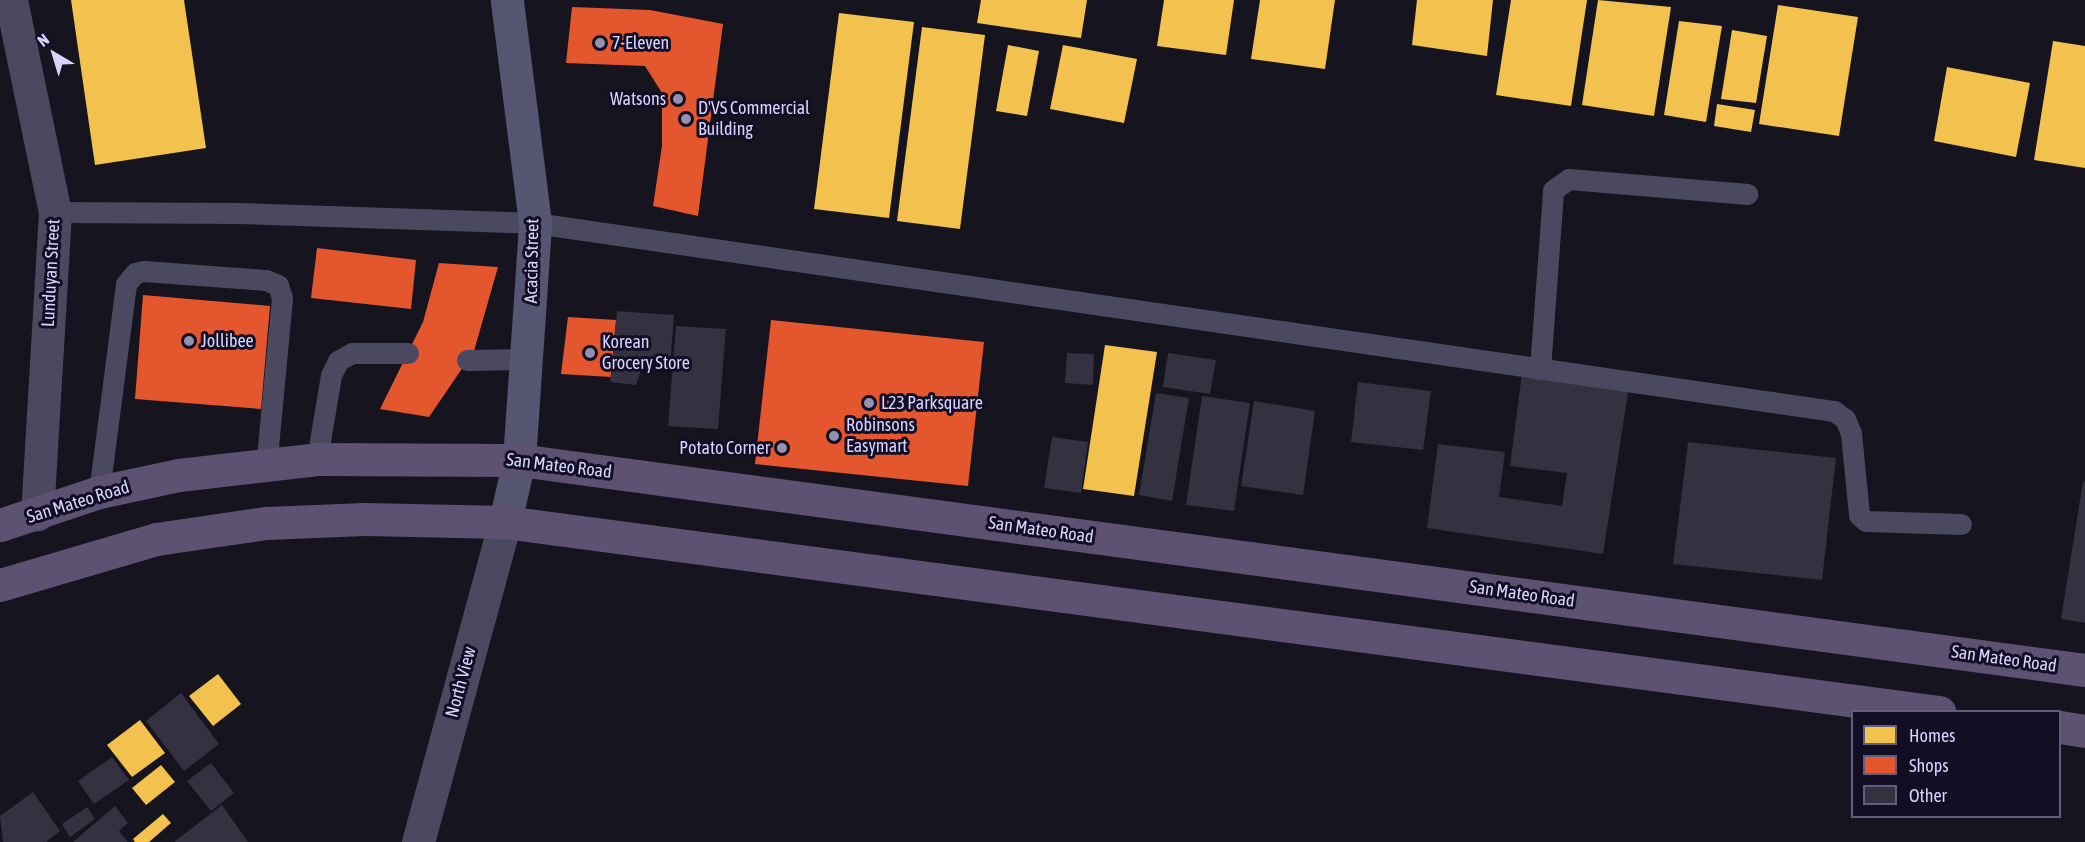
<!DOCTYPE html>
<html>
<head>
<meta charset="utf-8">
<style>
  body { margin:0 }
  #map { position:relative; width:2085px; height:842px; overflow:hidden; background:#16141f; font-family:"Asap Condensed",sans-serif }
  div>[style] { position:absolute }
  .homes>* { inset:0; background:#f2c14e }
  .shops>* { inset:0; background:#e4572e }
  .building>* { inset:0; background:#343141 }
  .lane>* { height:21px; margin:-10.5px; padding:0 10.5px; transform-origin:10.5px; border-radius:10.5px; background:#4a4960 }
  .street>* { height:33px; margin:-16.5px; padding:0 16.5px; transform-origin:16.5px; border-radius:16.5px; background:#4a4960 }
  .secondary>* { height:33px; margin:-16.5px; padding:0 16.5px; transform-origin:16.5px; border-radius:16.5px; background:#575672 }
  .primary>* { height:33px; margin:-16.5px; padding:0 16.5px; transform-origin:16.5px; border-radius:16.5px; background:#5d5271 }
  .dots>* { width:16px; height:16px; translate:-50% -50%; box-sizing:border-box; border:3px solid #120f24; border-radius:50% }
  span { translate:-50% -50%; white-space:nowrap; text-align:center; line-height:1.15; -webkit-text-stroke:6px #120f24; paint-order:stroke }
  .poi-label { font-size:18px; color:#d7d3fe }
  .left { translate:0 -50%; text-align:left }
  .right { translate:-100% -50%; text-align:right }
  .street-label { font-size:18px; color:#d7d3fe }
  .legend { position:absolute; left:1851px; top:710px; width:210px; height:108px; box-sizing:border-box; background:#120f24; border:2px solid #615d7b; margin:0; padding:8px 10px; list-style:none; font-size:18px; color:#d7d3fe }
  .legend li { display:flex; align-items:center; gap:12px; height:30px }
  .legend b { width:30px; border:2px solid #615d7b }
  .north { position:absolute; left:24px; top:24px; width:60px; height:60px; -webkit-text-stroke:4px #120f24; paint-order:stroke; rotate:322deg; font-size:16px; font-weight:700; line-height:24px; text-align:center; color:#d7d3fe }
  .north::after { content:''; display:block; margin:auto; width:21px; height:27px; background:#d7d3fe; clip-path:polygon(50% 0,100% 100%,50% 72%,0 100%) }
</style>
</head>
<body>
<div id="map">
  <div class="homes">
    <div style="clip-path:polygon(71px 0,184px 0,206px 148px,95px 165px)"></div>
    <div style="clip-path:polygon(981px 0,1087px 0,1081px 38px,977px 23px)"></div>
    <div style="clip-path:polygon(1164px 0,1234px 0,1226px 55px,1157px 46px)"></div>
    <div style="clip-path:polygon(1260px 0,1335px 0,1325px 69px,1251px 59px)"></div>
    <div style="clip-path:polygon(1417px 0,1493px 0,1487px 56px,1412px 45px)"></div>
    <div style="clip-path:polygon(1511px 0,1587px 0,1571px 106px,1496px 95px)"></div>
    <div style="clip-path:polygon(1598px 0,1671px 7px,1654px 116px,1582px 105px)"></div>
    <div style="clip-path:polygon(1778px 5px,1858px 17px,1839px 136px,1759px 124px)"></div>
    <div style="clip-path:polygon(839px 13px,914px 22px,889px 218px,814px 209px)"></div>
    <div style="clip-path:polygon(1679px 21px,1722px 26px,1706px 122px,1664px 115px)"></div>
    <div style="clip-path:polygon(922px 27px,985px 35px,960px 229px,897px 221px)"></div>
    <div style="clip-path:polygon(1732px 30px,1767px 36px,1756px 103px,1721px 99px)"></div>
    <div style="clip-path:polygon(2053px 41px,2085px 46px,2085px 168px,2034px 160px)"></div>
    <div style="clip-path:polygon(1008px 45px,1039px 51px,1027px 116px,996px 111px)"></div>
    <div style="clip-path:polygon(1063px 45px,1137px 59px,1124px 123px,1050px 109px)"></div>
    <div style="clip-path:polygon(1947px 67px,2030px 83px,2016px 157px,1934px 141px)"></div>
    <div style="clip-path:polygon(1717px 104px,1755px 110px,1751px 132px,1714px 126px)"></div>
    <div style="clip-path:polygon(1105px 345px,1157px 352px,1134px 496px,1083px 489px)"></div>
    <div style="clip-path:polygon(218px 674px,241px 704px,213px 726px,189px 696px)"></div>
    <div style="clip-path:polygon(140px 720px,165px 753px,132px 777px,107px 745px)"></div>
    <div style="clip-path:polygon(161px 765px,175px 782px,146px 805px,132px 788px)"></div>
    <div style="clip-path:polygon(163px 814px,171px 823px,149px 842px,135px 842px,133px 839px)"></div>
  </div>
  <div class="shops">
    <div style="clip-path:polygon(572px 7px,650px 10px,723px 24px,698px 216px,653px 206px,662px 146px,662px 93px,645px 66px,566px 63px)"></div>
    <div style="clip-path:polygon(317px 248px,416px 260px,411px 309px,311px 298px)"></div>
    <div style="clip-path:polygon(439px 263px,498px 267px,474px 351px,429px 417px,380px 409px,423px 322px)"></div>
    <div style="clip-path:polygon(143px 295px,270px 306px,261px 409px,135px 399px)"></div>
    <div style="clip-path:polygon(568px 317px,616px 320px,611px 377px,561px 374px)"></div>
    <div style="clip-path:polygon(771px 320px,984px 342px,968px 486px,755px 464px)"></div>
  </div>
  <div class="building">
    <div style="clip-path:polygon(617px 311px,674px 315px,670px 367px,641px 370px,636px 385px,610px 382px)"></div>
    <div style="clip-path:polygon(676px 326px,726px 329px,718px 429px,668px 426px)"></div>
    <div style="clip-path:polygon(1067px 353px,1094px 354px,1093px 385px,1065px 383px)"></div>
    <div style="clip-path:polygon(1168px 353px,1216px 360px,1210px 394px,1163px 387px)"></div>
    <div style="clip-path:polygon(1522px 373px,1629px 387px,1603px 554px,1427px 528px,1438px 444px,1505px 452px,1499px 497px,1562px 506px,1567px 473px,1510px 466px)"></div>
    <div style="clip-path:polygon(1358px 382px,1431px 391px,1423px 450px,1351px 442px)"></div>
    <div style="clip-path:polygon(1156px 393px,1189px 398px,1172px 501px,1139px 495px)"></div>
    <div style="clip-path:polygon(1202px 396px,1250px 403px,1234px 511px,1186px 505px)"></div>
    <div style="clip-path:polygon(1254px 401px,1315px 411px,1303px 495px,1241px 486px)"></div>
    <div style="clip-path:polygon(1052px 437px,1088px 442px,1081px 493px,1044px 488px)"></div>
    <div style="clip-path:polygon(1688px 442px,1836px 458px,1822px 580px,1673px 564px)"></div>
    <div style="clip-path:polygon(2083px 481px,2085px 482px,2085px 623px,2061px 619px)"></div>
    <div style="clip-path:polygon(181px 693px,219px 744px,184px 771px,146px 721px)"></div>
    <div style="clip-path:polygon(112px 757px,129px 780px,94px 804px,78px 781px)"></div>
    <div style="clip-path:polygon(211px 763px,234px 793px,211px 811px,187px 781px)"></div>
    <div style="clip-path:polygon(33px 792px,60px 831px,46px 842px,3px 842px,0 816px)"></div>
    <div style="clip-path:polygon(222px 805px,248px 842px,174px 842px)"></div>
    <div style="clip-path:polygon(115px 806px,128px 823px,119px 831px,128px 842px,73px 842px)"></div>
    <div style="clip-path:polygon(87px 807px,95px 819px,70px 837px,62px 824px)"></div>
  </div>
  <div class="lane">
    <div style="left:55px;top:212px;width:184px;rotate:0.3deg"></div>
    <div style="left:239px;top:213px;width:296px;rotate:1.9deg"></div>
    <div style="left:535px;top:223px;width:1313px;rotate:8.24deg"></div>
    <div style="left:1834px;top:411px;width:14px;rotate:36deg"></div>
    <div style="left:1845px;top:419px;width:15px;rotate:67deg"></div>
    <div style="left:1851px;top:433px;width:82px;rotate:84.4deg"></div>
    <div style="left:1859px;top:515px;width:9px;rotate:41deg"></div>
    <div style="left:1866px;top:521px;width:95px;rotate:1.8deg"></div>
    <div style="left:467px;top:360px;width:62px;rotate:-0.9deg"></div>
    <div style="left:1540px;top:369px;width:179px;rotate:-85.8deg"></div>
    <div style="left:1553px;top:190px;width:19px;rotate:-35deg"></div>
    <div style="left:1569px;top:179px;width:179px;rotate:4.8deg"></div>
    <div style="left:317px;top:459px;width:85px;rotate:-80.5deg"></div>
    <div style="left:331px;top:375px;width:16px;rotate:-63deg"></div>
    <div style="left:338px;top:361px;width:16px;rotate:-30deg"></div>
    <div style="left:352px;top:353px;width:56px"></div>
    <div style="left:99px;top:492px;width:210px;rotate:-82.6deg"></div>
    <div style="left:126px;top:284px;width:14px;rotate:-51deg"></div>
    <div style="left:135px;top:273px;width:9px;rotate:-13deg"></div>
    <div style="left:144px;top:271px;width:122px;rotate:4.2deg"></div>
    <div style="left:266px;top:280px;width:13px;rotate:23deg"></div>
    <div style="left:278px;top:285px;width:14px;rotate:73deg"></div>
    <div style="left:282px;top:298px;width:169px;rotate:95.4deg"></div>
  </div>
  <div class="street">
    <div style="left:11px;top:0;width:217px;rotate:78.3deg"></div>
    <div style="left:55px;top:212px;width:303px;rotate:93.4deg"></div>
    <div style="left:418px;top:842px;width:332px;rotate:-74.8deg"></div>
  </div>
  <div class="secondary">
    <div style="left:505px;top:522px;width:64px;rotate:-77.3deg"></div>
    <div style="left:519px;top:460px;width:238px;rotate:-86.1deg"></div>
    <div style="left:535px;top:223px;width:225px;rotate:-97.2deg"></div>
  </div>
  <div class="primary">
    <div style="left:0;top:525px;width:104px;rotate:-18.4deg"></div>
    <div style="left:99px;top:492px;width:82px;rotate:-12deg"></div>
    <div style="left:179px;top:475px;width:139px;rotate:-6.6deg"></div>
    <div style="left:317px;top:459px;width:202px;rotate:0.3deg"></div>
    <div style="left:519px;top:460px;width:1580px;rotate:7.64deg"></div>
    <div style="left:0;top:585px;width:163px;rotate:-16.4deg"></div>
    <div style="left:156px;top:539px;width:111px;rotate:-8.3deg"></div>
    <div style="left:266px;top:523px;width:99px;rotate:-2.3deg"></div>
    <div style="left:365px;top:519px;width:140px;rotate:1.2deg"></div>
    <div style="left:505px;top:522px;width:1447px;rotate:7.55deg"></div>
    <div style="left:2060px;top:727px;width:25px;rotate:9deg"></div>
  </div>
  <div class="dots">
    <div style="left:600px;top:43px;background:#9390b0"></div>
    <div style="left:678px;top:99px;background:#9390b0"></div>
    <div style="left:686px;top:119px;background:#9390b0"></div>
    <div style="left:189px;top:341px;background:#9390b0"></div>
    <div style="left:590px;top:353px;background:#9390b0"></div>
    <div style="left:869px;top:403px;background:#9390b0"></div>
    <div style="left:834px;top:436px;background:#9390b0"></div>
    <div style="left:782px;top:448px;background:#9390b0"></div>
  </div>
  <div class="poi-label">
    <span class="left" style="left:612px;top:43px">7-Eleven</span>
    <span class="right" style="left:666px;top:99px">Watsons</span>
    <span class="left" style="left:698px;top:119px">D'VS Commercial<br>Building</span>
    <span class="left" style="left:201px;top:341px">Jollibee</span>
    <span class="left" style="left:602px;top:353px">Korean<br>Grocery Store</span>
    <span class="left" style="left:881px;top:403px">L23 Parksquare</span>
    <span class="left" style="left:846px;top:436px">Robinsons<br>Easymart</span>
    <span class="right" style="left:770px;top:448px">Potato Corner</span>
  </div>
  <div class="street-label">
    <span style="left:532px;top:261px;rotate:-89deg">Acacia Street</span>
    <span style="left:51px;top:273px;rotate:-87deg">Lunduyan Street</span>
    <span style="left:559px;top:466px;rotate:7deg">San Mateo Road</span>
    <span style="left:78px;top:502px;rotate:-17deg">San Mateo Road</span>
    <span style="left:1041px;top:530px;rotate:8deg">San Mateo Road</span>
    <span style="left:1522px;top:594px;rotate:8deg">San Mateo Road</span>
    <span style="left:2004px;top:659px;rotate:8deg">San Mateo Road</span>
    <span style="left:461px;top:682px;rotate:-75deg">North View</span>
  </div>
  <ul class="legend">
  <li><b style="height:16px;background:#f2c14e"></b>Homes</li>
  <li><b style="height:16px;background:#e4572e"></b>Shops</li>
  <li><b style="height:16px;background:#343141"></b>Other</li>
  </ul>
  <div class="north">N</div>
</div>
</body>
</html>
